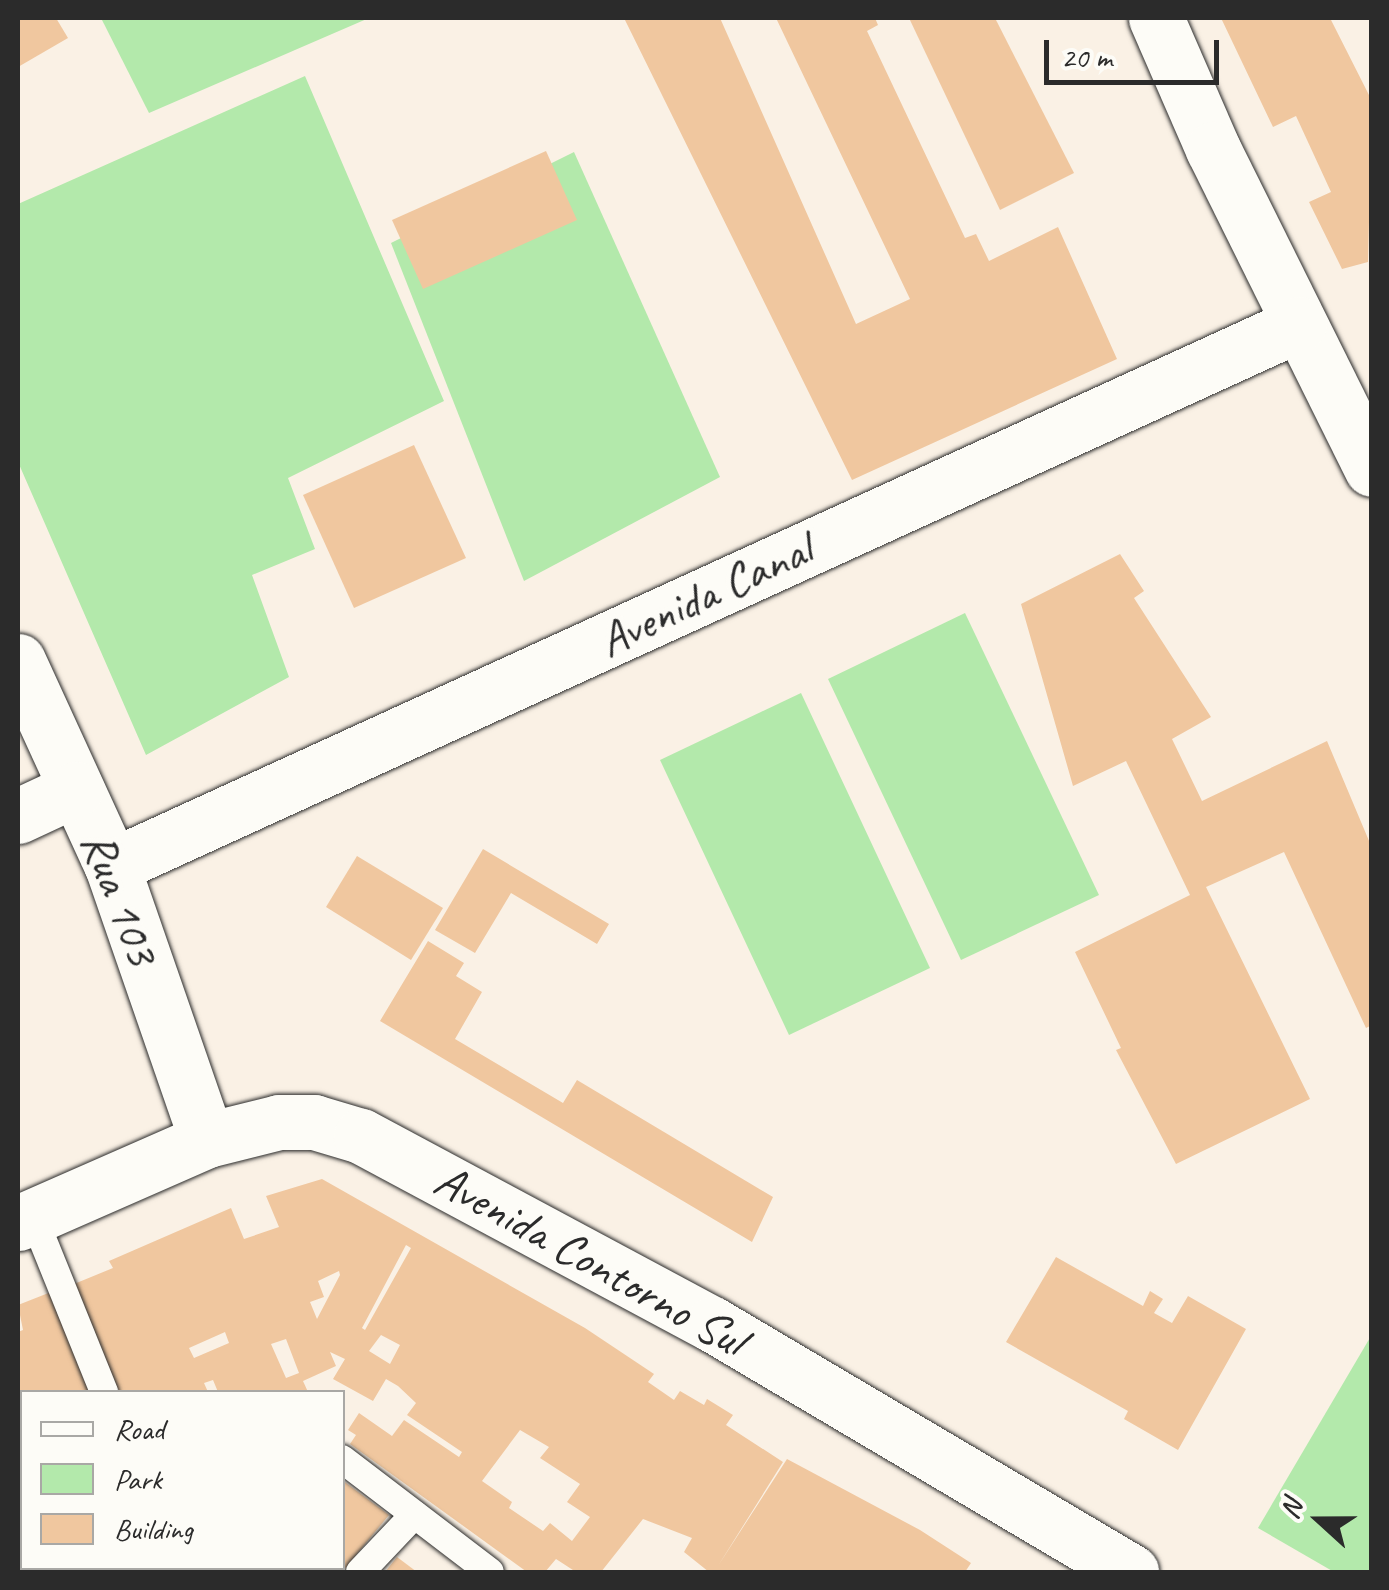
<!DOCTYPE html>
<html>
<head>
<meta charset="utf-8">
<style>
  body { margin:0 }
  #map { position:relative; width:1389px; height:1590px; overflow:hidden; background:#faf1e5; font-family:Caveat,sans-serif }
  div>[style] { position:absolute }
  .green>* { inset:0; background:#b3e9ab }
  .building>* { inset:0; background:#f0c79f }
  .roads { filter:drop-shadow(0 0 2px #2b2b2b) drop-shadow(0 0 2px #2b2b2b) }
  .lane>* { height:28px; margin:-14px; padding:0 14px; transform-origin:14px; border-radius:14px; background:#fdfcf7 }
  .street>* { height:55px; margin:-27.5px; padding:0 27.5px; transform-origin:27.5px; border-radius:27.5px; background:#fdfcf7 }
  span { translate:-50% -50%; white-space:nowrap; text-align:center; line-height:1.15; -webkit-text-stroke:10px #fdfcf7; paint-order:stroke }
  .street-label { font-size:48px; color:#2b2b2b }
  .frame { position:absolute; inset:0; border:20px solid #2b2b2b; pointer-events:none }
  .legend { position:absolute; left:20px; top:1390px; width:325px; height:180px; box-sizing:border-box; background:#fdfcf7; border:2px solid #a9a8a5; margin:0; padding:12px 18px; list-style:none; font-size:30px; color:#2b2b2b }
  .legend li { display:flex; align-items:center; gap:20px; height:50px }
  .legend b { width:50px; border:2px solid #a9a8a5 }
  .north { position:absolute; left:1269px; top:1470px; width:100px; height:100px; -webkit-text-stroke:8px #fdfcf7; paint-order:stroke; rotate:291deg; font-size:28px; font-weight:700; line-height:40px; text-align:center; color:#2b2b2b }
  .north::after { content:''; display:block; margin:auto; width:35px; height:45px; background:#2b2b2b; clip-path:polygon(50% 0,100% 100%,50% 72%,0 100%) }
  .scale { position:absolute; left:1044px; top:40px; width:175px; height:45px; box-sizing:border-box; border:5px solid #2b2b2b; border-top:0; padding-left:12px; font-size:30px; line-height:35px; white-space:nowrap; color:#2b2b2b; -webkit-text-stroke:8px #fdfcf7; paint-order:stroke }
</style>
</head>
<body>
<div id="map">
  <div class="green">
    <div style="clip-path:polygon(101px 18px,369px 18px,149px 113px)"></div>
    <div style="clip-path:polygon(305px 76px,444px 401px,288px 478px,315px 549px,252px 575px,289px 677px,146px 755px,18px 462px,18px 204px)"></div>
    <div style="clip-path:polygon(574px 152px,720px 477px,524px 581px,391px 243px)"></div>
    <div style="clip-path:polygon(965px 613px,1099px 895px,961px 960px,828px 679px)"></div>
    <div style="clip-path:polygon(801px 693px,930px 968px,789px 1035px,660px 760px)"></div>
    <div style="clip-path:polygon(1371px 1336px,1371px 1572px,1334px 1572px,1258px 1528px)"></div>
  </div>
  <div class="building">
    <div style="clip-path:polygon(18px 18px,56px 18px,68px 38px,18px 67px)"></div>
    <div style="clip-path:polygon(624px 18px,720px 18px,856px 324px,910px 299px,776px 18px,875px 18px,878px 25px,867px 31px,965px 238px,976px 234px,989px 261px,1058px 227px,1117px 359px,852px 480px)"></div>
    <div style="clip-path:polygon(909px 18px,995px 18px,1074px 173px,1000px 210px)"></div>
    <div style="clip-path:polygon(1221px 18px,1330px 18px,1372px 101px,1368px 262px,1342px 269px,1309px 202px,1331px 192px,1296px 116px,1273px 127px)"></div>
    <div style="clip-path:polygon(546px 151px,577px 220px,423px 289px,392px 220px)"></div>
    <div style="clip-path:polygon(414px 445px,466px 558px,354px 608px,303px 495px)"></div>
    <div style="clip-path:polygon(1120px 554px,1144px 591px,1134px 598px,1211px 717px,1172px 739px,1202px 801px,1327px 741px,1372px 848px,1372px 1025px,1366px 1028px,1284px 852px,1206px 887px,1310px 1099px,1176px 1164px,1116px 1050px,1121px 1048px,1075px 952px,1190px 895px,1126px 761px,1073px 786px,1021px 604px)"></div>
    <div style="clip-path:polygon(483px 849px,609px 924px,597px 944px,511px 893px,475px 953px,435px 930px)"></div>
    <div style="clip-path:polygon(357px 856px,443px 908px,411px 960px,326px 907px)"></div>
    <div style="clip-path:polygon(428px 941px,464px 963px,456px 976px,482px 992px,455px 1039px,563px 1103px,577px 1080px,773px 1197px,752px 1242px,380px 1021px)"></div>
    <div style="clip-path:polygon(evenodd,322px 1179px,585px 1328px,654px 1374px,648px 1382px,674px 1400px,680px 1391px,704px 1405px,707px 1399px,733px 1415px,726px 1425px,783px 1462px,718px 1566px,787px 1459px,920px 1530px,971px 1563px,965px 1572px,709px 1572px,684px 1552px,692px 1538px,643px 1519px,601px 1572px,576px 1572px,556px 1559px,545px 1572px,527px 1572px,350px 1444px,356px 1435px,348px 1430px,359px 1413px,392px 1436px,404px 1420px,459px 1457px,462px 1452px,407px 1415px,416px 1403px,398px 1386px,386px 1379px,373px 1401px,333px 1379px,345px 1359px,330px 1352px,336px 1366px,303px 1381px,308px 1392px,218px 1392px,213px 1380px,204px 1383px,208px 1392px,114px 1392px,74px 1284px,113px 1268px,109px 1261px,231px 1208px,244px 1239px,279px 1227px,266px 1196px,322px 1179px,406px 1245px,411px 1248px,365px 1330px,362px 1328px,406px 1245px,322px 1179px,339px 1271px,340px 1275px,317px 1319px,310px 1302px,324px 1297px,318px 1281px,339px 1271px,322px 1179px,225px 1332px,229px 1343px,194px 1358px,189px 1348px,225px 1332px,322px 1179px,381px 1335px,400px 1345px,390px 1364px,369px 1351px,381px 1335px,322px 1179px,286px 1339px,299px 1373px,286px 1378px,271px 1344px,286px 1339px,322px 1179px,520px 1430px,549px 1447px,540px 1458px,580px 1484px,567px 1502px,590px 1517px,572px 1541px,550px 1523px,543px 1531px,509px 1508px,512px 1502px,482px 1481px,520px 1430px)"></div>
    <div style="clip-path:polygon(1056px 1257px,1143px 1306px,1150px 1291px,1163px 1299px,1154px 1313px,1172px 1323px,1188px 1296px,1246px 1329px,1178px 1450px,1124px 1419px,1128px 1411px,1006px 1342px)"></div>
    <div style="clip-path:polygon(51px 1292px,92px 1392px,22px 1392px,18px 1416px,18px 1332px,23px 1330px,18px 1305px)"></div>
    <div style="clip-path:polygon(342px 1480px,389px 1515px,342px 1572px,215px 1568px,342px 1568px)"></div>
    <div style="clip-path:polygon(18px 1482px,22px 1482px,18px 1571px)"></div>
    <div style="clip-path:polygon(397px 1557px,417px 1572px,385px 1572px)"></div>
    <div style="clip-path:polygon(97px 1568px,191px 1568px,193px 1572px,99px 1572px)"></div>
  </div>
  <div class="roads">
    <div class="lane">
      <div style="left:33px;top:1216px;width:190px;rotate:68deg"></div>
      <div style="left:342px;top:1459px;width:186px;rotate:37.4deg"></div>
      <div style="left:72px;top:1568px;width:4px;rotate:90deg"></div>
      <div style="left:360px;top:1572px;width:79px;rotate:-46.5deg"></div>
    </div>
    <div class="street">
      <div style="left:1156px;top:18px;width:143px;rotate:66.5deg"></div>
      <div style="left:1213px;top:149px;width:357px;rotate:63.6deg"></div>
      <div style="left:18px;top:661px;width:226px;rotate:65.4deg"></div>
      <div style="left:112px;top:866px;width:290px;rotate:70.9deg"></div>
      <div style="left:18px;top:816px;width:64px;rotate:-25deg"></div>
      <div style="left:112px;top:866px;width:1305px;rotate:-24.54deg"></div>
      <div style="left:18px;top:1223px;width:206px;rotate:-23.7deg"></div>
      <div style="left:207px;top:1140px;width:74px;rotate:-14deg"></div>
      <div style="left:279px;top:1122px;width:35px"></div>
      <div style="left:314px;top:1122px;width:49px;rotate:16.6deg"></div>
      <div style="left:361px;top:1136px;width:398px;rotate:28.2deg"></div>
      <div style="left:712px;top:1324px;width:487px;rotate:30.6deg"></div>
    </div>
  </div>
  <div class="street-label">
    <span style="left:705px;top:595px;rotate:-25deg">Avenida Canal</span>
    <span style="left:120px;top:898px;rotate:69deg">Rua 103</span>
    <span style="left:590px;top:1260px;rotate:29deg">Avenida Contorno Sul</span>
  </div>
  <div class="frame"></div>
  <ul class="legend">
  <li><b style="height:12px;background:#fdfcf7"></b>Road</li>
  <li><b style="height:28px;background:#b3e9ab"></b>Park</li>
  <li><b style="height:28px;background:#f0c79f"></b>Building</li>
  </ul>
  <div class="north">N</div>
  <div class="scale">20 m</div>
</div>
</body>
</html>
